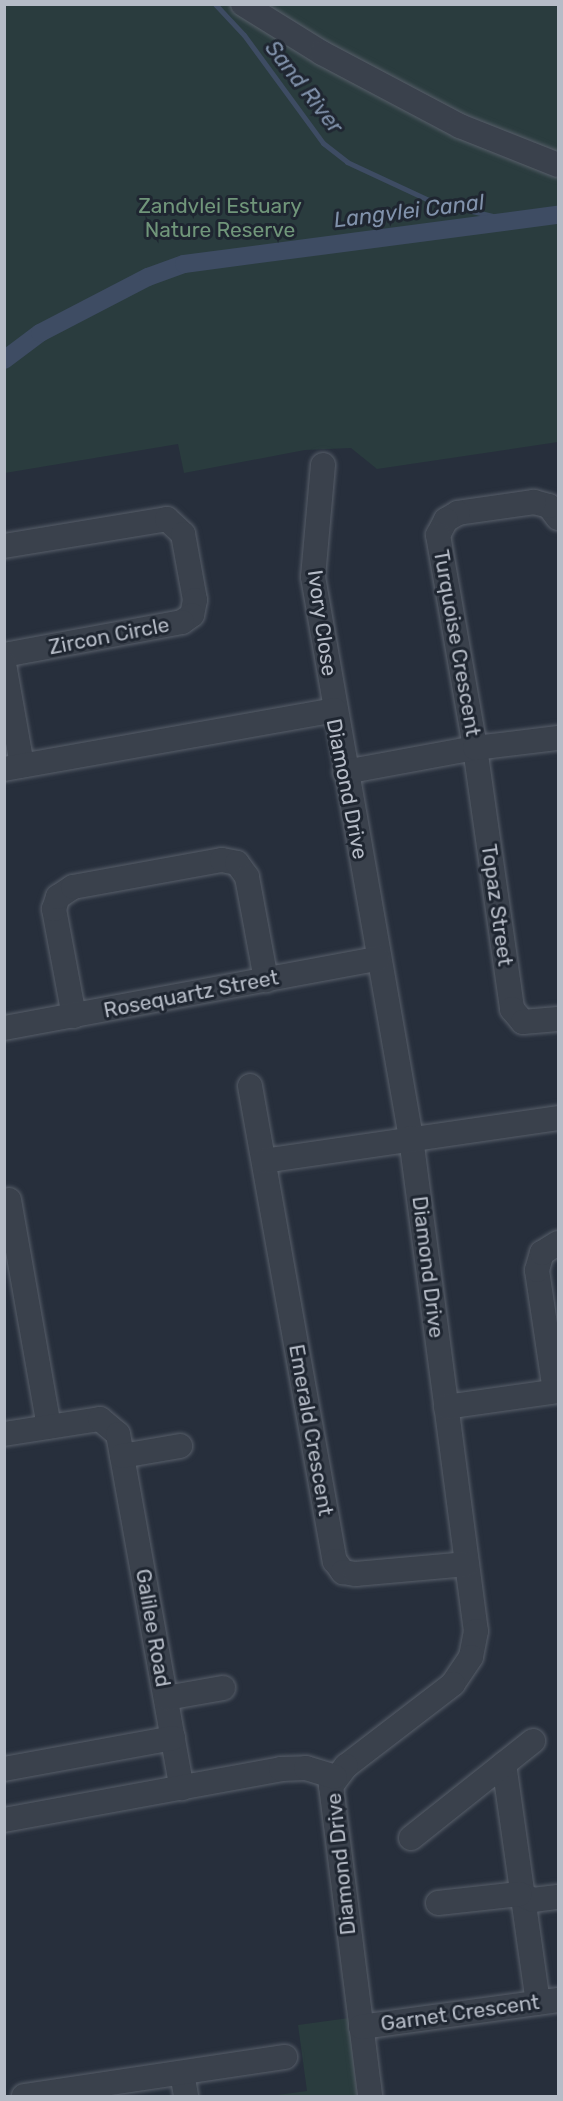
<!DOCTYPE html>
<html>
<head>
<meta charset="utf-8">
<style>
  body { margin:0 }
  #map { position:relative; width:563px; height:2101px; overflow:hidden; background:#272f3c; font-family:Rubik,sans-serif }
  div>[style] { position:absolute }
  .green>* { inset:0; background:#2a3c3e }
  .stream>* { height:5px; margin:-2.5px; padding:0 2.5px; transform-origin:2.5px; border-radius:2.5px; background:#3e4c63 }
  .canal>* { height:18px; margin:-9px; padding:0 9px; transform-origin:9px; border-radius:9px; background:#3e4c63 }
  .roads { filter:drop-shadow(0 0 2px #585f6a) drop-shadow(0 0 2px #585f6a) }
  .minor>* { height:24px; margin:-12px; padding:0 12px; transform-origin:12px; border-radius:12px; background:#3a414c }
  span { translate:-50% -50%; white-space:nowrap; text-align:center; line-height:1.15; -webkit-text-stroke:6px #1f2631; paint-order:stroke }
  .park-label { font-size:21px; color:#70967a }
  .street-label { font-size:21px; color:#b6bcc7 }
  .water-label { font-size:22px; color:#8192ab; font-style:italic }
  .frame { position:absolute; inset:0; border:6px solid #b6bcc7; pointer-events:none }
</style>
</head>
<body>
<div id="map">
  <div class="green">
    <div style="clip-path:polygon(5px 5px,558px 5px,558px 442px,377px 469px,351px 448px,305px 450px,184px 473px,178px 444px,5px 473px)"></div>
    <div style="clip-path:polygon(349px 2018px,357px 2096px,270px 2096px,307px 2091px,298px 2025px)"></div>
  </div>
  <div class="stream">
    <div style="left:215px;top:4px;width:42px;rotate:46.9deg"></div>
    <div style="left:244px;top:35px;width:134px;rotate:53.8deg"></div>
    <div style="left:323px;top:143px;width:31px;rotate:38deg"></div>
    <div style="left:347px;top:162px;width:93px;rotate:24.9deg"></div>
    <div style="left:431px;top:201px;width:84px;rotate:13.7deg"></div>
  </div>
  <div class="canal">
    <div style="left:4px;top:360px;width:45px;rotate:-36.9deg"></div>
    <div style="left:40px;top:333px;width:122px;rotate:-27.4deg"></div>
    <div style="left:148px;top:277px;width:38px;rotate:-20deg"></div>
    <div style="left:184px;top:264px;width:377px;rotate:-7.5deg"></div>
  </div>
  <div class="roads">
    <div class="minor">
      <div style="left:243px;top:4px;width:93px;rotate:31.8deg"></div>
      <div style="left:322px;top:53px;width:156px;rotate:27.9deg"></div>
      <div style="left:460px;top:126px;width:105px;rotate:21.7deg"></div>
      <div style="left:323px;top:465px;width:112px;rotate:95.1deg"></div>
      <div style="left:313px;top:577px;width:569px;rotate:80.09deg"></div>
      <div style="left:411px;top:1138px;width:497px;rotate:82.5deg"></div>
      <div style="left:476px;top:1631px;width:26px;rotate:101deg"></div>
      <div style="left:471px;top:1657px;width:32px;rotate:124deg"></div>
      <div style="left:453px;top:1684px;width:135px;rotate:142.5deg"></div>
      <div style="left:346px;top:1766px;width:25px;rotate:127deg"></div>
      <div style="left:331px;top:1786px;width:312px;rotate:82.8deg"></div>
      <div style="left:558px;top:518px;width:15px;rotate:-127deg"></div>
      <div style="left:549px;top:506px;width:16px;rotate:-165deg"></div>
      <div style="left:534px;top:502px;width:77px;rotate:171.8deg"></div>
      <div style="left:458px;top:513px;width:14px;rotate:150deg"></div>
      <div style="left:446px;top:520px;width:17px;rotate:118deg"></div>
      <div style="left:438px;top:535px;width:216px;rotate:80.1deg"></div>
      <div style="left:475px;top:748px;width:264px;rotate:81.9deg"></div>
      <div style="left:512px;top:1009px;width:17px;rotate:50deg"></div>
      <div style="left:523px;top:1022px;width:35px;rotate:-5deg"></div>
      <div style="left:4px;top:546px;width:165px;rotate:-9.4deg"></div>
      <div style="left:167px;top:519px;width:22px;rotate:43deg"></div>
      <div style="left:183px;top:534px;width:67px;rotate:79.7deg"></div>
      <div style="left:195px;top:600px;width:15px;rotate:101deg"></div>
      <div style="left:192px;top:615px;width:12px;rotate:145deg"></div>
      <div style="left:182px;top:622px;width:181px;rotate:169.5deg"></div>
      <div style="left:4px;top:664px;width:103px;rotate:79.9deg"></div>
      <div style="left:4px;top:769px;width:336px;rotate:-10.1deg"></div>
      <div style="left:345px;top:772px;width:132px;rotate:-10.5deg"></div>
      <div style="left:475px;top:748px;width:84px;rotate:-6.9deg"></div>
      <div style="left:74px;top:1016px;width:109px;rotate:-100.6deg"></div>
      <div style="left:54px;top:909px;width:13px;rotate:-72deg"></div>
      <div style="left:58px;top:897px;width:18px;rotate:-34deg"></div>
      <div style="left:73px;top:887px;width:151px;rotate:-10.3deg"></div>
      <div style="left:222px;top:860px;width:15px;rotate:11deg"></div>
      <div style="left:237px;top:863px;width:17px;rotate:54deg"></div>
      <div style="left:247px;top:877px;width:105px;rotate:79.5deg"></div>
      <div style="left:4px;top:1028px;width:380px;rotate:-10.5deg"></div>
      <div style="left:250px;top:1086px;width:483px;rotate:79.9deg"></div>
      <div style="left:335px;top:1561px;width:14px;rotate:54deg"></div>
      <div style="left:343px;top:1572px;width:13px;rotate:9deg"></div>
      <div style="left:356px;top:1574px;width:111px;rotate:-5.1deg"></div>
      <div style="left:264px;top:1161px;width:297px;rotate:-8.3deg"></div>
      <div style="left:9px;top:1200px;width:230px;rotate:80deg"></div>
      <div style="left:555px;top:1391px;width:122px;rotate:-98.5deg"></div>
      <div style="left:537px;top:1270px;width:18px;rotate:-74deg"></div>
      <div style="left:542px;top:1253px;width:19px;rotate:-32deg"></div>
      <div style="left:446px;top:1407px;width:113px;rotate:-8.1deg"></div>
      <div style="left:4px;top:1434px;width:97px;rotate:-8.9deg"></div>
      <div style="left:100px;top:1419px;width:23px;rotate:40deg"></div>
      <div style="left:118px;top:1434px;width:360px;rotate:79.8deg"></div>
      <div style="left:122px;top:1456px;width:59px;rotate:-9.8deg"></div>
      <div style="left:166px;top:1698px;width:58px;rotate:-10deg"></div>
      <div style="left:504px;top:1764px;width:241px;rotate:81.9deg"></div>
      <div style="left:4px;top:1769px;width:172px;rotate:-10.4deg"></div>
      <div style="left:4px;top:1820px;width:282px;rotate:-10.4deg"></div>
      <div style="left:281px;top:1769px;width:25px;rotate:-2deg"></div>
      <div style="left:306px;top:1768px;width:30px;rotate:17deg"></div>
      <div style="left:411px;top:1838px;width:156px;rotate:-38.5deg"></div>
      <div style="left:520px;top:1894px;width:14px;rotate:25deg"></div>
      <div style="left:533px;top:1900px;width:25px;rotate:-7deg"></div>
      <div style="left:438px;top:1903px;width:82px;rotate:-6.3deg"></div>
      <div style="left:361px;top:2027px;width:199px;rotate:-7.8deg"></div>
      <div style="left:182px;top:2073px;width:23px;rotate:80deg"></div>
      <div style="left:24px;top:2096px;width:264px;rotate:-8.5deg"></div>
    </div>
  </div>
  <div class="park-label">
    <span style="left:220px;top:218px">Zandvlei Estuary<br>Nature Reserve</span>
  </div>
  <div class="street-label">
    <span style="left:322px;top:623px;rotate:82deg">Ivory Close</span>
    <span style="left:109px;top:636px;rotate:-11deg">Zircon Circle</span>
    <span style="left:457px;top:643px;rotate:80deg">Turquoise Crescent</span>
    <span style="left:347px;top:789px;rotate:79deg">Diamond Drive</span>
    <span style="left:497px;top:905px;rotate:82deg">Topaz Street</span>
    <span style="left:191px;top:994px;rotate:-11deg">Rosequartz Street</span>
    <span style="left:428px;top:1267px;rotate:83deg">Diamond Drive</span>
    <span style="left:311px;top:1430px;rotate:80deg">Emerald Crescent</span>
    <span style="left:153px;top:1628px;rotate:80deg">Galilee Road</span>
    <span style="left:341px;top:1864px;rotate:-96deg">Diamond Drive</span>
    <span style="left:460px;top:2013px;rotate:-8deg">Garnet Crescent</span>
  </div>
  <div class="water-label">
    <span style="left:304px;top:87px;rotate:52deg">Sand River</span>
    <span style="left:409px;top:211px;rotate:-7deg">Langvlei Canal</span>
  </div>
  <div class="frame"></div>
</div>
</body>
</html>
